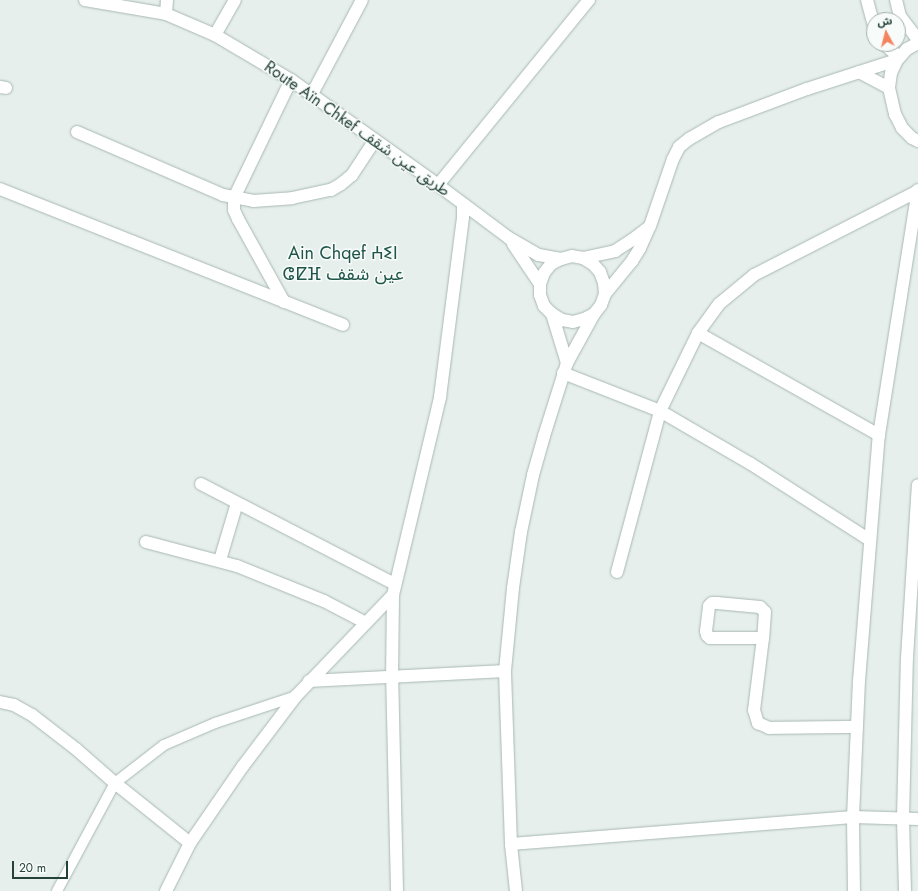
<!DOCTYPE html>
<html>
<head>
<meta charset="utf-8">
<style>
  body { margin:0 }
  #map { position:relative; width:918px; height:891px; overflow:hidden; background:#e6efeb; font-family:Jost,"Noto Sans Arabic","Noto Sans Tifinagh",sans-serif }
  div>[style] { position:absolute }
  .roads { filter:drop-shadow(0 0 1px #a8b8b2) drop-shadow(0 0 1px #a8b8b2) }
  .lane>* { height:10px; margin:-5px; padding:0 5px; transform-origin:5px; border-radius:5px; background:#fff }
  .street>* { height:12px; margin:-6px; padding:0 6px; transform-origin:6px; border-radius:6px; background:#fff }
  span { translate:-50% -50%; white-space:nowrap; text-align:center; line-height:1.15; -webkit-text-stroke:3px #f7fbf9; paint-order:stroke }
  .street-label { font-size:16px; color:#24423a }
  .quarter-label { font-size:18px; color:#1f5548 }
  .north { position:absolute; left:866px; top:12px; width:40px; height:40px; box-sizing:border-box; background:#f7fbf9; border:1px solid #a3b1ad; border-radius:50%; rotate:353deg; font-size:11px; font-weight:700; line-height:16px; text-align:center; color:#24423a }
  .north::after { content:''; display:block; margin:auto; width:14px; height:18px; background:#f4845f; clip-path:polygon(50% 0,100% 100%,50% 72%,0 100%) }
  .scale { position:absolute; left:12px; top:861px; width:56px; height:18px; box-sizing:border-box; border:2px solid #24423a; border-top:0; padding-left:5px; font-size:12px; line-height:14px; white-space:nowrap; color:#24423a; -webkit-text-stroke:3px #f7fbf9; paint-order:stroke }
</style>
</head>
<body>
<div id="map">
  <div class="roads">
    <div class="lane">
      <div style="left:57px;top:891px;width:123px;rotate:-61.8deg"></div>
      <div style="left:115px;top:783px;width:62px;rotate:-37.8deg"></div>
      <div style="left:164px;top:745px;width:56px;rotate:-23.3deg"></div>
      <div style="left:215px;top:723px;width:85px;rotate:-18.4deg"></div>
    </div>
    <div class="street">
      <div style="left:85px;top:0;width:82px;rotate:9.8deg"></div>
      <div style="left:166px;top:14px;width:53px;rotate:23.2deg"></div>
      <div style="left:215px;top:35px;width:88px;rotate:30.6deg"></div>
      <div style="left:291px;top:80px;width:181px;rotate:35.5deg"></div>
      <div style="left:438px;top:185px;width:89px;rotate:36.7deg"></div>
      <div style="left:509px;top:238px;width:34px;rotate:30deg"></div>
      <div style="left:539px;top:255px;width:22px;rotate:10deg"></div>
      <div style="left:867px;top:0;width:28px;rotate:75deg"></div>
      <div style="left:896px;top:0;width:16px;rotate:76deg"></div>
      <div style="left:900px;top:16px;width:30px;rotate:53deg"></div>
      <div style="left:166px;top:14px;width:14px;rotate:-86deg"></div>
      <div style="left:215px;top:35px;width:40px;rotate:-60.3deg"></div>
      <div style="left:918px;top:43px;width:13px;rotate:151deg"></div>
      <div style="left:907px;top:49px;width:15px;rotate:132deg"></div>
      <div style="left:897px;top:60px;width:14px;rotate:115deg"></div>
      <div style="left:891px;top:73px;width:15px;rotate:98deg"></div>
      <div style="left:889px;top:88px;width:27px;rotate:77deg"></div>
      <div style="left:895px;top:114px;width:16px;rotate:63deg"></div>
      <div style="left:902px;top:128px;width:14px;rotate:45deg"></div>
      <div style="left:912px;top:138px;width:7px;rotate:27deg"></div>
      <div style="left:884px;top:44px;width:20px;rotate:41deg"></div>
      <div style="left:859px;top:72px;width:34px;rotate:28deg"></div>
      <div style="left:0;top:87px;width:6px;rotate:9deg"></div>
      <div style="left:312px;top:94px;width:106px;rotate:-62deg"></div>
      <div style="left:77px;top:132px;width:159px;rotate:23.3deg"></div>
      <div style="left:223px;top:195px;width:31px;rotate:11deg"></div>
      <div style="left:253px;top:201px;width:39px;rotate:-4deg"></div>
      <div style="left:292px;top:198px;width:40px;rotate:-12deg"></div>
      <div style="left:331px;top:190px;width:12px;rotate:-31deg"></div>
      <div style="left:341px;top:184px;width:14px;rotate:-39deg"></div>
      <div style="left:352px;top:175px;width:42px;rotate:-56.7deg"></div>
      <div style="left:438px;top:185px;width:239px;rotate:-50.8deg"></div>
      <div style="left:0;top:189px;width:369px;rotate:21.6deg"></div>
      <div style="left:513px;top:244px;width:48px;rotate:56deg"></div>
      <div style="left:583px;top:258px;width:33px;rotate:-12deg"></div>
      <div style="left:615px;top:251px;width:20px;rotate:-33deg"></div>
      <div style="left:632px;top:240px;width:21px;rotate:-37deg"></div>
      <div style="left:605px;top:294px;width:43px;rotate:-50.7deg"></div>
      <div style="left:632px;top:261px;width:15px;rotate:-58deg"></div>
      <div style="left:640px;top:248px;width:24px;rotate:-66deg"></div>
      <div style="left:650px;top:226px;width:71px;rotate:-71.1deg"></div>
      <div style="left:673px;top:159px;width:13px;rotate:-63deg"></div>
      <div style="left:679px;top:147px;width:13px;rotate:-39deg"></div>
      <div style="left:689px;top:139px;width:34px;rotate:-30deg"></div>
      <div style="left:719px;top:122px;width:94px;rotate:-20.6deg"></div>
      <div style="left:807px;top:89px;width:95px;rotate:-17.9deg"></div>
      <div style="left:284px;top:302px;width:95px;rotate:-119deg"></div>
      <div style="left:238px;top:219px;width:10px;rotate:-114deg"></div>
      <div style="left:234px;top:210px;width:12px;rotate:-90deg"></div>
      <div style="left:234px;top:198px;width:131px;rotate:-64.2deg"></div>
      <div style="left:552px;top:314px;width:12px;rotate:31deg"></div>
      <div style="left:562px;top:320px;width:11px;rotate:10deg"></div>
      <div style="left:573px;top:322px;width:11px;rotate:-15deg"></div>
      <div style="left:584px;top:319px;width:11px;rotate:-27deg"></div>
      <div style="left:594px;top:314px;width:11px;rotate:-52deg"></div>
      <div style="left:601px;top:305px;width:12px;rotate:-70deg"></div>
      <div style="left:605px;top:294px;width:11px;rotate:-95deg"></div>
      <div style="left:604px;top:283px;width:12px;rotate:-110deg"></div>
      <div style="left:600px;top:272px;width:11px;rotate:-131deg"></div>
      <div style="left:593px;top:264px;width:12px;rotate:-149deg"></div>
      <div style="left:583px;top:258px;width:11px;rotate:-170deg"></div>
      <div style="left:572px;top:256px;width:11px;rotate:165deg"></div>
      <div style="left:561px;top:259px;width:11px;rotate:153deg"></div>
      <div style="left:551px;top:264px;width:11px;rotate:128deg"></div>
      <div style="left:544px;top:273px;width:12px;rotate:110deg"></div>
      <div style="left:540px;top:284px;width:11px;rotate:90deg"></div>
      <div style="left:540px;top:295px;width:12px;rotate:70deg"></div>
      <div style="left:544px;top:306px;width:11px;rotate:45deg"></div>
      <div style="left:552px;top:314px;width:51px;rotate:73deg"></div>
      <div style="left:698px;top:333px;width:208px;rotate:29.4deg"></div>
      <div style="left:563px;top:373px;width:104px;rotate:21.4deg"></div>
      <div style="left:660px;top:411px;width:105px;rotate:30.2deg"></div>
      <div style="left:751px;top:464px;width:141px;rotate:32.6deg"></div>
      <div style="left:201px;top:484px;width:218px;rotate:27.3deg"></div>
      <div style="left:146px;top:542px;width:94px;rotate:14.8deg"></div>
      <div style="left:237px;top:566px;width:94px;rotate:21.9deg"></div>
      <div style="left:324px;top:601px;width:47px;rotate:27.6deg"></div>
      <div style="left:220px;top:560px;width:59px;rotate:-73.4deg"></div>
      <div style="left:617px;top:572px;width:167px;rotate:-75deg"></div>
      <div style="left:660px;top:411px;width:87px;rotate:-64deg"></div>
      <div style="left:698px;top:333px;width:36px;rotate:-54deg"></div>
      <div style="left:719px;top:304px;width:45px;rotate:-39.6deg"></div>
      <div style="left:754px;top:275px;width:184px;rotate:-27.1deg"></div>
      <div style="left:763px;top:638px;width:53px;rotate:180deg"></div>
      <div style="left:710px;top:638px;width:4px;rotate:-135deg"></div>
      <div style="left:707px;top:635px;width:4px;rotate:-104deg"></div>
      <div style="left:706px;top:631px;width:25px;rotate:-83deg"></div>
      <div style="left:709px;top:606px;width:4px;rotate:-45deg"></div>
      <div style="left:712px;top:603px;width:5px"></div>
      <div style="left:717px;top:603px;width:43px;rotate:5.3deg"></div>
      <div style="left:760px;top:607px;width:7px;rotate:45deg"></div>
      <div style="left:765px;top:612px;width:26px;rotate:94deg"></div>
      <div style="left:763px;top:638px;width:73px;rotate:97.1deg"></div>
      <div style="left:754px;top:710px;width:14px;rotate:73deg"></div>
      <div style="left:758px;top:723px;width:12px;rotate:24deg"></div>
      <div style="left:769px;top:728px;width:88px;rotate:-0.7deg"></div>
      <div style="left:309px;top:681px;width:196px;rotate:-2.9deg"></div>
      <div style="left:0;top:702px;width:14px;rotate:12deg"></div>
      <div style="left:14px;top:705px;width:21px;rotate:29deg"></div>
      <div style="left:32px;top:715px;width:56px;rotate:37.7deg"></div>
      <div style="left:76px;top:749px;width:52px;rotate:41.1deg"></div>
      <div style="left:115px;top:783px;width:96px;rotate:38.7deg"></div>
      <div style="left:511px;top:844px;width:343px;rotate:-4.5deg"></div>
      <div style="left:853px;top:817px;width:65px;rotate:1.8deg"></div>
      <div style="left:166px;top:891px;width:54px;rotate:-63.4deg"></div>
      <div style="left:190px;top:843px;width:93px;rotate:-55.5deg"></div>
      <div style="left:243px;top:766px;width:88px;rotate:-52.9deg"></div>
      <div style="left:296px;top:696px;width:140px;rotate:-46.2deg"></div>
      <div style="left:397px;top:891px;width:213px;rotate:-91.3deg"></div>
      <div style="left:392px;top:678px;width:83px;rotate:-89.3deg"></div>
      <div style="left:393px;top:595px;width:204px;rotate:-76.6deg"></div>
      <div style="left:440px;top:397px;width:181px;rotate:-82.7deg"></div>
      <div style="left:463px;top:217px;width:13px;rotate:-90deg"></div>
      <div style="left:516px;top:891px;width:47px;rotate:-96.1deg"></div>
      <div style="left:511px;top:844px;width:173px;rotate:-92deg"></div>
      <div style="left:505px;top:671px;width:83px;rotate:-84.5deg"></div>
      <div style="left:513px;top:588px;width:57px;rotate:-81.9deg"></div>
      <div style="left:521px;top:532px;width:58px;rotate:-78.1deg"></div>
      <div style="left:533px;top:475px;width:41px;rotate:-74.2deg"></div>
      <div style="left:544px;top:436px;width:77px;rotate:-72.5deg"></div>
      <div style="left:567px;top:363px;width:56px;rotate:-61.1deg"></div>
      <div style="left:854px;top:891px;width:74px;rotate:-90.8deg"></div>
      <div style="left:853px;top:817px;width:136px;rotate:-87.5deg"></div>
      <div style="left:859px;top:681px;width:247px;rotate:-85.4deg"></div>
      <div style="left:879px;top:435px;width:248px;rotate:-81deg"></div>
      <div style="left:905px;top:891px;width:73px;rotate:-91.6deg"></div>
      <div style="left:903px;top:818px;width:160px;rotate:-88.6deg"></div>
      <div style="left:907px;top:658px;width:173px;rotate:-86.4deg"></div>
    </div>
  </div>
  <div class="street-label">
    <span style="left:357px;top:129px;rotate:35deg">Route Aïn Chkef طريق عين شقف</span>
  </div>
  <div class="quarter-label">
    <span style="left:343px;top:264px">Ain Chqef ⵄⵉⵏ<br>ⵛⵇⴼ عين شقف</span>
  </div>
  <div class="north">ش</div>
  <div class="scale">20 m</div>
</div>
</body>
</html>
